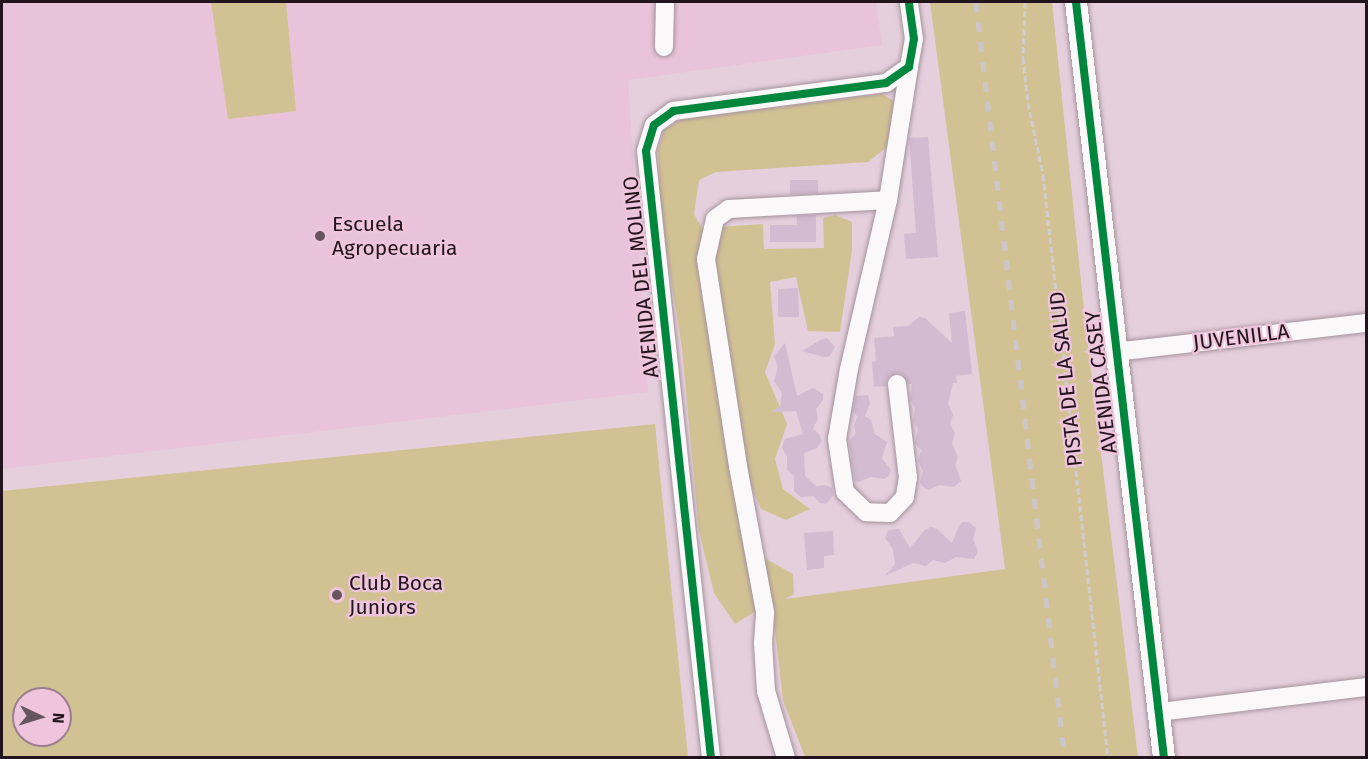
<!DOCTYPE html>
<html>
<head>
<meta charset="utf-8">
<style>
  body { margin:0 }
  #map { position:relative; width:1368px; height:759px; overflow:hidden; background:#e5cfdc; font-family:"Fira Sans",sans-serif }
  div>[style] { position:absolute }
  .built>* { inset:0; background:#e8c3d9 }
  .green>* { inset:0; background:#d2c293 }
  .building>* { inset:0; background:#d3bbd1 }
  .path>* { height:3px; margin-top:-1.5px; transform-origin:0; background:repeating-linear-gradient(90deg,#d2cccf 0 6px,transparent 0 9px) }
  .roads { filter:drop-shadow(0 0 2px #a4939d) drop-shadow(0 0 2px #a4939d) }
  .minor>* { height:18px; margin:-9px; padding:0 9px; transform-origin:9px; border-radius:9px; background:#fbf8fa }
  .major>* { height:22px; margin:-11px; padding:0 11px; transform-origin:11px; border-radius:11px; background:#fbf8fa }
  .rail>* { height:4.5px; margin-top:-2.25px; transform-origin:0; background:repeating-linear-gradient(90deg,#ccc6c9 0 10px,transparent 0 20px) }
  .cycleway>* { height:8px; margin:-4px; padding:0 4px; transform-origin:4px; border-radius:4px; background:#00873e }
  .dots>* { width:16px; height:16px; translate:-50% -50%; box-sizing:border-box; border:3px solid #efc5dd; border-radius:50% }
  span { translate:-50% -50%; white-space:nowrap; text-align:center; line-height:1.15; -webkit-text-stroke:4.5px #efc5dd; paint-order:stroke }
  .poi-label { font-size:21px; color:#22141c }
  .left { translate:0 -50%; text-align:left }
  .street-label { font-size:21px; color:#22141c }
  .frame { position:absolute; inset:0; border:3px solid #22141c; pointer-events:none }
  .north { position:absolute; left:12px; top:687px; width:60px; height:60px; box-sizing:border-box; background:#efc5dd; border:2px solid #9d7e90; border-radius:50%; rotate:94deg; font-size:16px; font-weight:700; line-height:24px; text-align:center; color:#22141c }
  .north::after { content:''; display:block; margin:auto; width:21px; height:27px; background:#66555f; clip-path:polygon(50% 0,100% 100%,50% 72%,0 100%) }
</style>
</head>
<body>
<div id="map">
  <div class="built">
    <div style="clip-path:polygon(2px 2px,876px 2px,882px 45px,628px 80px,648px 392px,2px 469px)"></div>
  </div>
  <div class="green">
    <div style="clip-path:polygon(211px 2px,286px 2px,296px 111px,228px 119px)"></div>
    <div style="clip-path:polygon(930px 2px,1052px 2px,1086px 329px,1138px 757px,805px 757px,783px 700px,772px 604px,756px 611px,735px 624px,714px 593px,699px 531px,682px 348px,660px 211px,658px 151px,664px 130px,682px 119px,882px 94px,896px 102px,891px 144px,868px 162px,716px 172px,699px 180px,694px 214px,702px 228px,763px 224px,764px 249px,824px 248px,823px 218px,835px 215px,852px 222px,852px 250px,840px 332px,808px 331px,796px 277px,770px 282px,775px 344px,765px 372px,787px 424px,775px 459px,783px 489px,810px 509px,786px 520px,761px 509px,750px 483px,732px 484px,746px 548px,793px 574px,794px 594px,785px 599px,1005px 569px)"></div>
    <div style="clip-path:polygon(evenodd,655px 424px,688px 757px,2px 757px,2px 491px,655px 424px,24px 699px,60px 699px,60px 735px,24px 735px,24px 699px)"></div>
  </div>
  <div class="building">
    <div style="clip-path:polygon(928px 137px,938px 257px,906px 259px,904px 234px,916px 233px,909px 138px)"></div>
    <div style="clip-path:polygon(790px 180px,818px 180px,818px 193px,790px 194px)"></div>
    <div style="clip-path:polygon(816px 215px,816px 242px,770px 242px,770px 225px,797px 225px,797px 216px)"></div>
    <div style="clip-path:polygon(798px 288px,799px 317px,778px 317px,778px 289px)"></div>
    <div style="clip-path:polygon(965px 311px,972px 374px,956px 376px,957px 383px,953px 383px,948px 404px,953px 415px,950px 424px,955px 433px,952px 443px,958px 457px,955px 465px,961px 481px,954px 487px,939px 485px,929px 490px,923px 487px,920px 482px,923px 471px,918px 461px,921px 450px,915px 443px,918px 429px,913px 421px,915px 408px,910px 399px,912px 384px,908px 384px,902px 374px,896px 373px,887px 379px,886px 386px,874px 387px,872px 362px,876px 361px,874px 338px,894px 336px,893px 327px,908px 326px,919px 317px,925px 318px,952px 343px,949px 313px)"></div>
    <div style="clip-path:polygon(827px 338px,835px 347px,830px 356px,824px 357px,802px 351px,822px 339px)"></div>
    <div style="clip-path:polygon(785px 343px,797px 396px,813px 388px,823px 394px,823px 400px,816px 409px,818px 418px,813px 429px,819px 434px,822px 441px,817px 448px,804px 453px,805px 476px,816px 486px,826px 485px,832px 488px,833px 496px,826px 504px,820px 503px,813px 496px,801px 497px,794px 491px,794px 476px,787px 470px,787px 457px,782px 447px,785px 439px,803px 434px,796px 411px,771px 412px,780px 406px,782px 393px,774px 381px,778px 367px,774px 356px)"></div>
    <div style="clip-path:polygon(868px 395px,870px 404px,865px 416px,871px 420px,875px 434px,887px 442px,882px 458px,891px 470px,889px 476px,884px 479px,871px 477px,858px 482px,855px 481px,849px 441px,856px 433px,854px 427px,857px 416px,853px 411px,856px 396px)"></div>
    <div style="clip-path:polygon(963px 522px,969px 522px,976px 528px,973px 539px,978px 551px,974px 559px,956px 557px,945px 563px,933px 560px,926px 566px,913px 563px,885px 576px,895px 564px,893px 549px,885px 538px,888px 530px,899px 529px,910px 548px,925px 530px,931px 527px,937px 529px,952px 543px,959px 526px)"></div>
    <div style="clip-path:polygon(833px 531px,834px 555px,824px 556px,824px 568px,807px 570px,804px 533px)"></div>
  </div>
  <div class="path">
    <div style="left:1025px;top:2px;width:56px;rotate:92deg"></div>
    <div style="left:1023px;top:58px;width:45px;rotate:83.7deg"></div>
    <div style="left:1028px;top:103px;width:74px;rotate:78.2deg"></div>
    <div style="left:1043px;top:175px;width:587px;rotate:83.64deg"></div>
  </div>
  <div class="roads">
    <div class="minor">
      <div style="left:664px;top:47px;width:45px;rotate:-88.7deg"></div>
      <div style="left:1115px;top:352px;width:253px;rotate:-6.6deg"></div>
      <div style="left:897px;top:384px;width:94px;rotate:83.3deg"></div>
      <div style="left:908px;top:477px;width:20px;rotate:99deg"></div>
      <div style="left:905px;top:497px;width:22px;rotate:133deg"></div>
      <div style="left:890px;top:513px;width:24px;rotate:-178deg"></div>
      <div style="left:866px;top:512px;width:29px;rotate:-136deg"></div>
      <div style="left:845px;top:492px;width:54px;rotate:-98.6deg"></div>
      <div style="left:837px;top:439px;width:71px;rotate:-80.3deg"></div>
      <div style="left:849px;top:369px;width:173px;rotate:-77deg"></div>
      <div style="left:888px;top:200px;width:135px;rotate:-81deg"></div>
      <div style="left:1159px;top:712px;width:209px;rotate:-6.9deg"></div>
      <div style="left:711px;top:758px;width:610px;rotate:-96.11deg"></div>
      <div style="left:646px;top:151px;width:27px;rotate:-73deg"></div>
      <div style="left:654px;top:125px;width:24px;rotate:-36deg"></div>
      <div style="left:673px;top:111px;width:215px;rotate:-7.5deg"></div>
      <div style="left:886px;top:83px;width:28px;rotate:-35deg"></div>
      <div style="left:909px;top:67px;width:28px;rotate:-80deg"></div>
      <div style="left:914px;top:39px;width:37px;rotate:-98deg"></div>
      <div style="left:786px;top:758px;width:70px;rotate:-106.6deg"></div>
      <div style="left:766px;top:691px;width:48px;rotate:-93.6deg"></div>
      <div style="left:763px;top:643px;width:31px;rotate:-86deg"></div>
      <div style="left:765px;top:612px;width:148px;rotate:-100.5deg"></div>
      <div style="left:738px;top:466px;width:209px;rotate:-98.8deg"></div>
      <div style="left:706px;top:259px;width:41px;rotate:-77.3deg"></div>
      <div style="left:715px;top:219px;width:17px;rotate:-36deg"></div>
      <div style="left:729px;top:209px;width:159px;rotate:-3.2deg"></div>
    </div>
    <div class="major">
      <div style="left:1076px;top:2px;width:761px;rotate:83.36deg"></div>
    </div>
  </div>
  <div class="rail">
    <div style="left:976px;top:2px;width:761px;rotate:83.29deg"></div>
  </div>
  <div class="cycleway">
    <div style="left:1076px;top:2px;width:761px;rotate:83.36deg"></div>
    <div style="left:711px;top:758px;width:610px;rotate:-96.11deg"></div>
    <div style="left:646px;top:151px;width:27px;rotate:-73deg"></div>
    <div style="left:654px;top:125px;width:24px;rotate:-36deg"></div>
    <div style="left:673px;top:111px;width:215px;rotate:-7.5deg"></div>
    <div style="left:886px;top:83px;width:28px;rotate:-35deg"></div>
    <div style="left:909px;top:67px;width:28px;rotate:-80deg"></div>
    <div style="left:914px;top:39px;width:37px;rotate:-98deg"></div>
  </div>
  <div class="dots">
    <div style="left:320px;top:236px;background:#66555f"></div>
    <div style="left:337px;top:595px;background:#66555f"></div>
  </div>
  <div class="poi-label">
    <span class="left" style="left:332px;top:236px">Escuela<br>Agropecuaria</span>
    <span class="left" style="left:349px;top:595px">Club Boca<br>Juniors</span>
  </div>
  <div class="street-label">
    <span style="left:641px;top:277px;rotate:-96deg">AVENIDA DEL MOLINO</span>
    <span style="left:1241px;top:337px;rotate:-7deg">JUVENILLA</span>
    <span style="left:1066px;top:379px;rotate:-96deg">PISTA DE LA SALUD</span>
    <span style="left:1101px;top:382px;rotate:-97deg">AVENIDA CASEY</span>
  </div>
  <div class="frame"></div>
  <div class="north">N</div>
</div>
</body>
</html>
